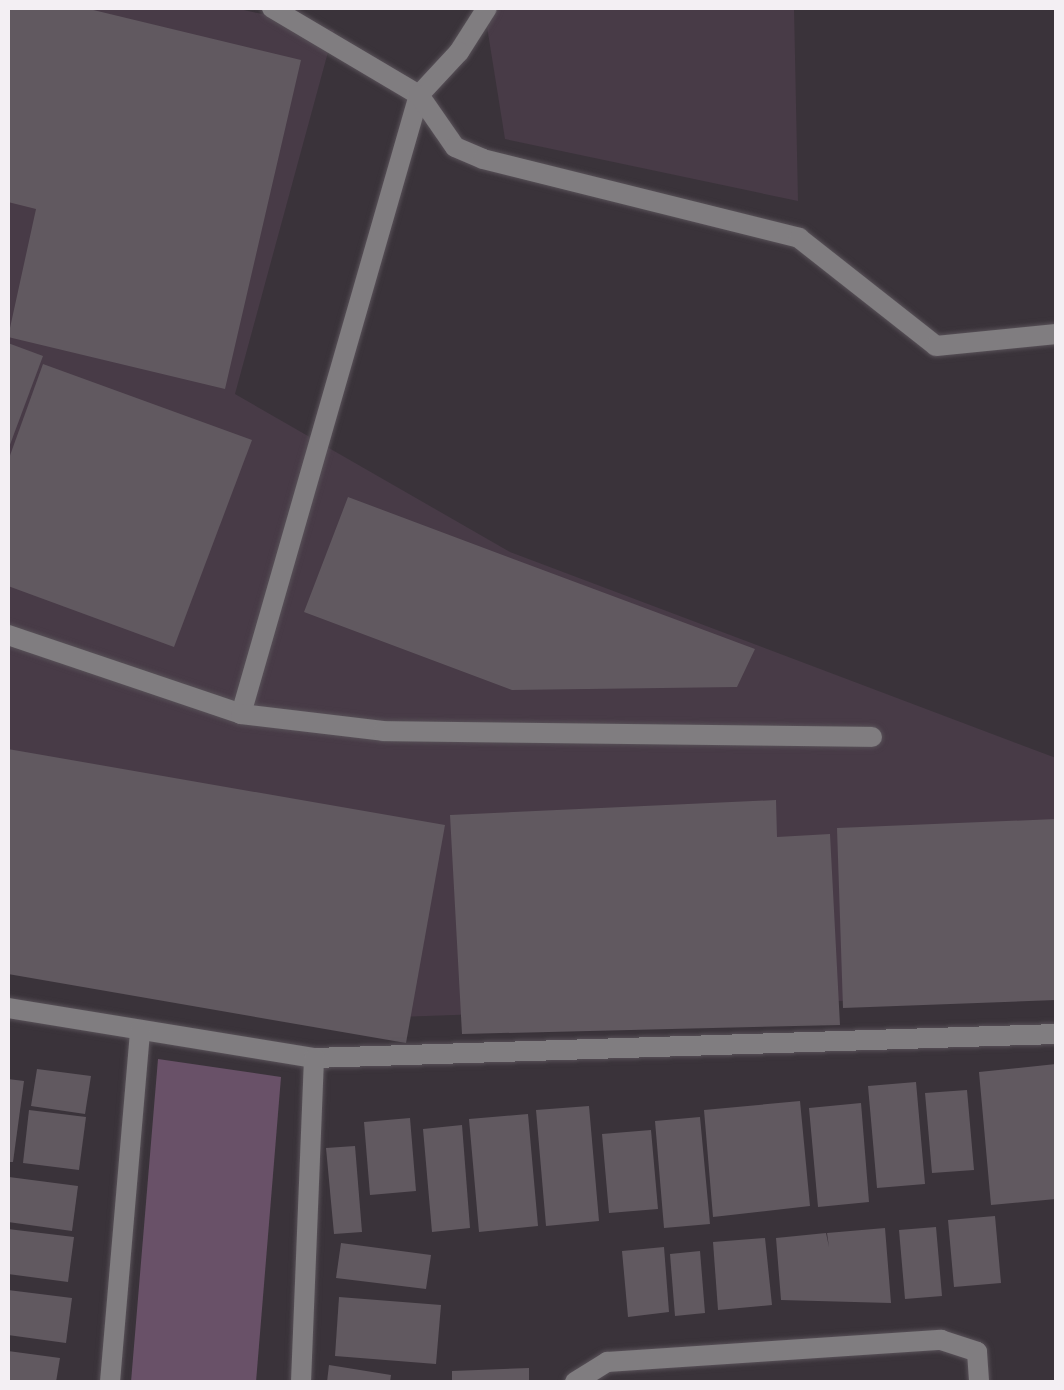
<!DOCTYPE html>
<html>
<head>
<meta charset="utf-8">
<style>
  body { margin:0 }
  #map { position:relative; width:1064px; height:1390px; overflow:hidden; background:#3a333a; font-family:"Open Sans",sans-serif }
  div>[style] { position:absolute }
  .built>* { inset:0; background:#483b47 }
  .green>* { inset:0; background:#695168 }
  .building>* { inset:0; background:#615960 }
  .roads { filter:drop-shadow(0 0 2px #585158) drop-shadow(0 0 2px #585158) }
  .service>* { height:20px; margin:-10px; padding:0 10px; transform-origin:10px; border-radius:10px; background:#807d80 }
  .minor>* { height:20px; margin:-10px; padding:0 10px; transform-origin:10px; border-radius:10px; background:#807d80 }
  span { translate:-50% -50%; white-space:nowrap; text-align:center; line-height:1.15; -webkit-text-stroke:8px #3a333a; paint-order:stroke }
  .frame { position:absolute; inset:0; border:10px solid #f3eff3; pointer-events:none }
</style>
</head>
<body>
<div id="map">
  <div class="built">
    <div style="clip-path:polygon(8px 8px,235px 8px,334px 30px,235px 394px,510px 552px,1056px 758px,1056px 993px,315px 1020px,8px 966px)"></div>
    <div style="clip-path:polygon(484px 8px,794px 8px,798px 201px,505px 139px)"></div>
  </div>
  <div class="green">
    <div style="clip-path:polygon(158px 1059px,281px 1077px,256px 1382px,131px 1382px)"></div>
  </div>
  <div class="building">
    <div style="clip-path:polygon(8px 8px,85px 8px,301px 60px,225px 389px,8px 337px,36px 209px,8px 202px)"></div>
    <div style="clip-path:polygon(8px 343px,43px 356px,8px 450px)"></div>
    <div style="clip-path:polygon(43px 364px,252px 440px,174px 647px,8px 586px,8px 461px)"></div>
    <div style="clip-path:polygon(348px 497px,559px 576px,755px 649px,737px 687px,512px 690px,304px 612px)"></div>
    <div style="clip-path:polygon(8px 749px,445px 825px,406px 1043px,8px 974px)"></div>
    <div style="clip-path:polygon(776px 800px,777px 837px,830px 834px,840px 1025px,462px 1034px,450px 815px)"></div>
    <div style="clip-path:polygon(1056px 819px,1056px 1000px,843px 1008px,837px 828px)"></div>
    <div style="clip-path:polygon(1056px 1064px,1056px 1199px,991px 1205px,979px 1072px)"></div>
    <div style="clip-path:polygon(37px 1069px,91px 1076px,85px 1114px,31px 1106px)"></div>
    <div style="clip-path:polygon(8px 1079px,24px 1081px,13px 1162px,8px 1162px)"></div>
    <div style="clip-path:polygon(916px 1082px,925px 1184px,877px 1188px,868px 1086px)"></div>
    <div style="clip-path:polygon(967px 1090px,974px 1170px,932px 1173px,925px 1093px)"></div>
    <div style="clip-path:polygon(800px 1101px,810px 1206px,713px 1217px,704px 1110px)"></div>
    <div style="clip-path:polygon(861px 1103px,869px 1202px,818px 1207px,809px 1108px)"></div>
    <div style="clip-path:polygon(589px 1106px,599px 1221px,546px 1226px,536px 1110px)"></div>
    <div style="clip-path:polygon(29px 1110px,86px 1117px,79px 1170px,23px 1163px)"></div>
    <div style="clip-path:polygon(528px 1114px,538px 1226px,479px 1232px,469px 1119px)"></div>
    <div style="clip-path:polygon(700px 1117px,710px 1224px,664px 1228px,655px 1121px)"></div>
    <div style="clip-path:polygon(410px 1118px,416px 1191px,370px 1195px,364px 1122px)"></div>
    <div style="clip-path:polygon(462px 1125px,470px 1228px,432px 1232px,423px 1129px)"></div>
    <div style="clip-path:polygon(651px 1130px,658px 1209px,609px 1213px,602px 1134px)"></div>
    <div style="clip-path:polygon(355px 1146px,362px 1232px,334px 1234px,326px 1148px)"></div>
    <div style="clip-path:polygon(9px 1177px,78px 1186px,72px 1231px,8px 1222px)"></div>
    <div style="clip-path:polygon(995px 1216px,1001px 1283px,954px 1287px,948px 1220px)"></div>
    <div style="clip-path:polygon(936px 1227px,942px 1296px,905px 1299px,899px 1230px)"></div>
    <div style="clip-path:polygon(885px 1228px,891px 1303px,781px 1300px,776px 1238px,826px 1233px,829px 1247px,827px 1233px)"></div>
    <div style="clip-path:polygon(8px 1229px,74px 1237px,68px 1282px,8px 1274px)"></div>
    <div style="clip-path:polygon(765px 1238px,772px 1305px,718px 1310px,713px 1242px)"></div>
    <div style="clip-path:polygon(341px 1243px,431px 1255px,426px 1289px,336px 1278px)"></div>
    <div style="clip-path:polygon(664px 1247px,669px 1312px,628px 1317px,622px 1251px)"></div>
    <div style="clip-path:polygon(700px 1251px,705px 1313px,675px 1316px,670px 1254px)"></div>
    <div style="clip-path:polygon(8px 1290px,72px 1298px,66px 1343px,8px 1335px)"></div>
    <div style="clip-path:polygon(339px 1297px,441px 1305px,436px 1364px,335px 1356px)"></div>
    <div style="clip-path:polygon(8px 1351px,60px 1358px,56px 1382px,8px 1382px)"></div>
    <div style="clip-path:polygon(329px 1365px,391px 1375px,390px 1382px,327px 1382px)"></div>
    <div style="clip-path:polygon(529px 1368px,529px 1382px,452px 1382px,452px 1371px)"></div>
  </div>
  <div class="roads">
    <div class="service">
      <div style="left:459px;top:52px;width:52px;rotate:-57.5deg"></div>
      <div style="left:8px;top:635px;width:246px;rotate:18.7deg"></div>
      <div style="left:241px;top:714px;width:644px;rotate:-73.96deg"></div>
      <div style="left:241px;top:714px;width:143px;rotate:6.8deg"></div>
      <div style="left:383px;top:731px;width:489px;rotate:0.7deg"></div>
    </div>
    <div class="minor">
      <div style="left:272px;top:8px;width:171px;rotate:30.6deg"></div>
      <div style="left:419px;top:95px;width:59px;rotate:-47.1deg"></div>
      <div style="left:419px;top:95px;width:63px;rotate:55.3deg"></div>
      <div style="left:455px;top:147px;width:30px;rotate:23deg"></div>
      <div style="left:483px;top:159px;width:326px;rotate:14deg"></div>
      <div style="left:799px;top:238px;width:174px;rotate:38.2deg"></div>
      <div style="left:936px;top:346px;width:121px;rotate:-5.7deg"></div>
      <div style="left:8px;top:1008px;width:310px;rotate:9.3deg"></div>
      <div style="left:314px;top:1058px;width:742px;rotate:-1.85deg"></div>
      <div style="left:110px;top:1382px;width:353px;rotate:-85.1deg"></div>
      <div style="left:301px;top:1382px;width:324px;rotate:-87.7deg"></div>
      <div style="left:575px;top:1382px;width:38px;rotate:-32deg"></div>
      <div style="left:607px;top:1362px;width:335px;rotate:-3.8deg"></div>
      <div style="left:941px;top:1340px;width:38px;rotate:18deg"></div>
      <div style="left:977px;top:1352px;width:30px;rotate:86deg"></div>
    </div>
  </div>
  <div class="frame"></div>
</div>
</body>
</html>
